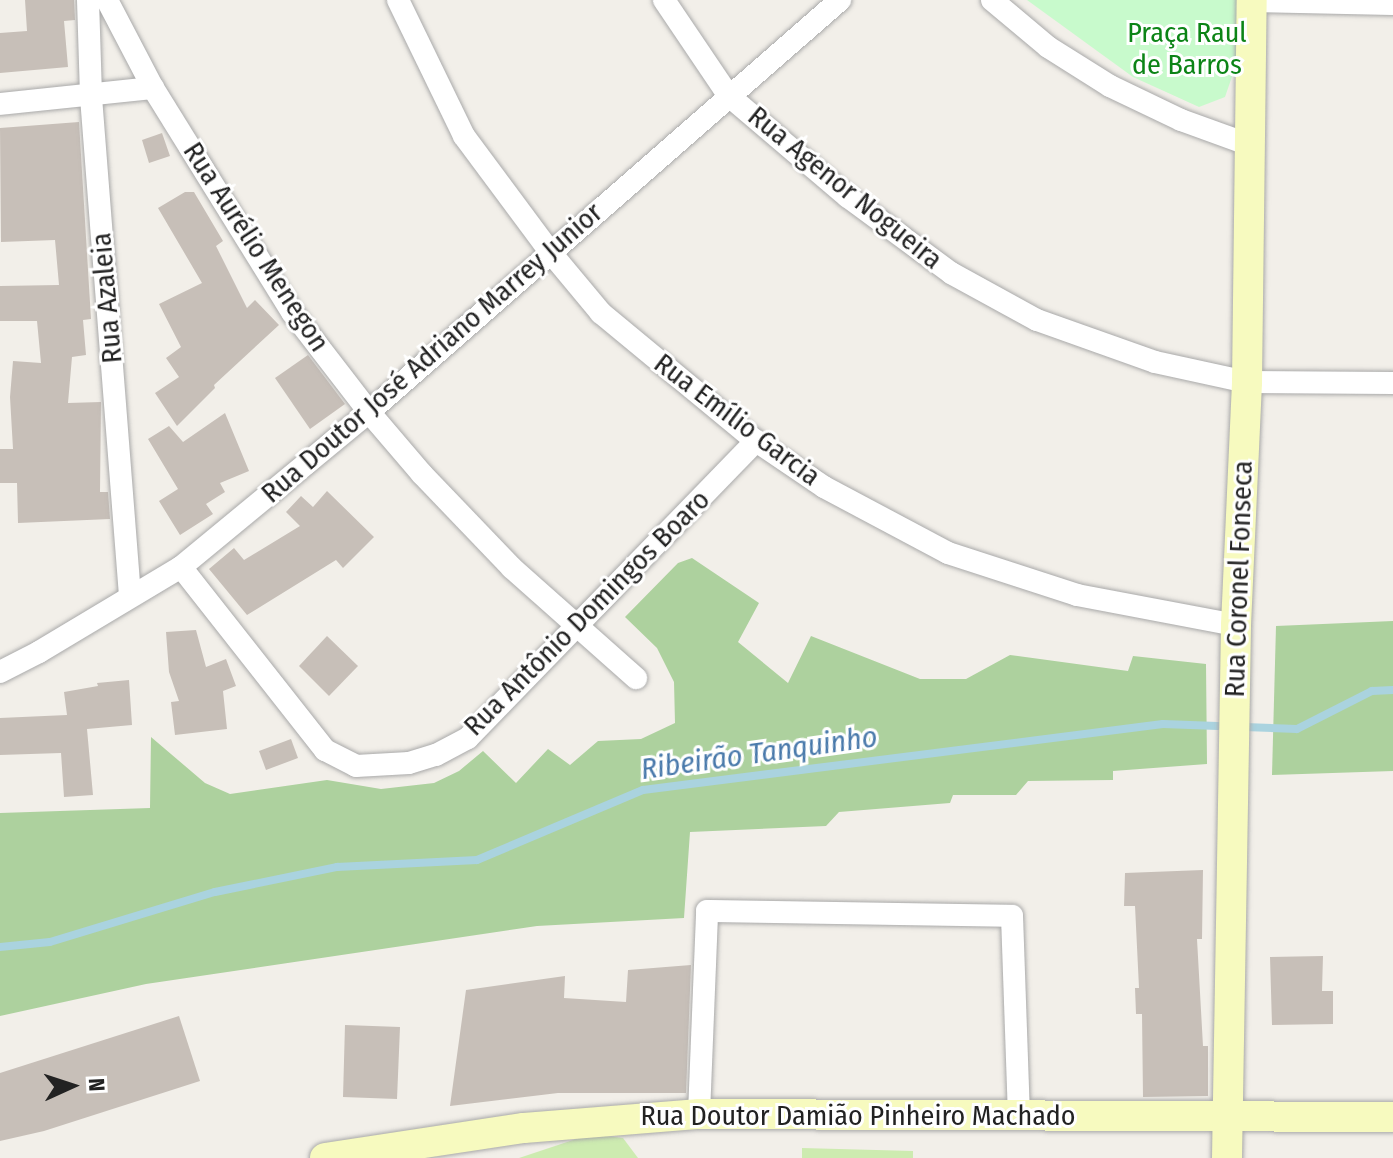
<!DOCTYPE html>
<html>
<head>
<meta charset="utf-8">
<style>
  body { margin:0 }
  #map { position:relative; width:1393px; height:1158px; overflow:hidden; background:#f2efe9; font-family:"Fira Sans Condensed",sans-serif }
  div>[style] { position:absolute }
  .grass>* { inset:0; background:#cdebb0 }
  .forest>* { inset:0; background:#add19e }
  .park>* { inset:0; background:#c8facc }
  .stream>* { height:8px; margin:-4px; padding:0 4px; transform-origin:4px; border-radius:4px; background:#aad3df }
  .building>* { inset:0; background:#c7bfb8 }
  .roads { filter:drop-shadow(0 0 2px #a9a9a9) drop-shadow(0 0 2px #a9a9a9) }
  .street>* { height:22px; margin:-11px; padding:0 11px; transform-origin:11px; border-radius:11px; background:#fff }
  .secondary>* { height:30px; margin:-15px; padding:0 15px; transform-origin:15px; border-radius:15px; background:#f7fabf }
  span { translate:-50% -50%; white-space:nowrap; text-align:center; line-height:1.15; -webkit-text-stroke:6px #fff; paint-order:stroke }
  .park-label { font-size:28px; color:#0c8416 }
  .street-label { font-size:28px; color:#222 }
  .water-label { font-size:30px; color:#4a7aab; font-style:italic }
  .north { position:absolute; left:32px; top:1046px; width:80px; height:80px; -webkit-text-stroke:6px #fff; paint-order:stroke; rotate:87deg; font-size:22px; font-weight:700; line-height:32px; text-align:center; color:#222 }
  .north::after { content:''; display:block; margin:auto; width:28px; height:36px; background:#222; clip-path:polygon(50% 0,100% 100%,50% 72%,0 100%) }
</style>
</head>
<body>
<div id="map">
  <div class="grass">
    <div style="clip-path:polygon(591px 1134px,623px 1138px,638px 1158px,519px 1158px)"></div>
    <div style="clip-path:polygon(802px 1148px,913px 1151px,913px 1158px,802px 1158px)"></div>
  </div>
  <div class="forest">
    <div style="clip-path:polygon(692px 558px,759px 603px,738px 642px,788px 683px,811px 636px,920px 679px,966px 679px,1010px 655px,1128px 671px,1133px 656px,1206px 664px,1207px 764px,1113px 771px,1113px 780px,1028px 781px,1016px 795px,953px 795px,950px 803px,839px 812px,826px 826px,690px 832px,684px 918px,537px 926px,146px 984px,0 1016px,0 813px,150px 808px,151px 737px,205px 783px,230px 794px,327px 780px,381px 789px,434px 783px,459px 771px,483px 751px,516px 783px,548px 749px,570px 765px,598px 741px,641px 739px,675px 723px,674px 682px,657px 648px,625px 617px,678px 563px)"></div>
    <div style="clip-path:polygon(1393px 621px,1393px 771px,1272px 775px,1276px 626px)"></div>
  </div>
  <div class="park">
    <div style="clip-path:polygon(1027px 0,1238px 0,1238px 59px,1225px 97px,1199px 107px,1133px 77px)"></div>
  </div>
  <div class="stream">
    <div style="left:0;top:947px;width:50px;rotate:-5.7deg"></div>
    <div style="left:50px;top:942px;width:172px;rotate:-16.9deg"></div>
    <div style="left:215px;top:892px;width:125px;rotate:-11.6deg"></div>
    <div style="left:337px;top:867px;width:140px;rotate:-2.9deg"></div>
    <div style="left:477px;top:860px;width:180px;rotate:-22.9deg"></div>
    <div style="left:643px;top:790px;width:524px;rotate:-7.23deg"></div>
    <div style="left:1163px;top:724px;width:134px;rotate:2.1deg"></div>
    <div style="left:1297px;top:729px;width:84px;rotate:-26.9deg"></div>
    <div style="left:1372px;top:691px;width:21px;rotate:-3deg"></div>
  </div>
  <div class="building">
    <div style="clip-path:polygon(25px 0,74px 0,75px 20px,64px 21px,68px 67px,0 73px,0 33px,27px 31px)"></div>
    <div style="clip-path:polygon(79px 122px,91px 319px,83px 320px,86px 355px,72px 357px,68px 403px,101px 402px,100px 492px,108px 492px,110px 519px,18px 523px,17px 483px,0 483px,0 449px,13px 449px,10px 397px,13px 361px,41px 363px,37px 321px,0 321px,0 286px,59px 285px,55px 240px,1px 242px,0 128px)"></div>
    <div style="clip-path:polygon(162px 133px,170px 156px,149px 163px,142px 140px)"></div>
    <div style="clip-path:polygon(185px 192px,194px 192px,223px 241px,216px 246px,247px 308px,255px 300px,279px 325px,214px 385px,215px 388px,177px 426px,155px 393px,179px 377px,166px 358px,181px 347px,159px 304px,202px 283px,158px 208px)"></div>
    <div style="clip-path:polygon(308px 355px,345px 404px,310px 429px,275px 378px)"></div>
    <div style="clip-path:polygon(225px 413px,249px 471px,220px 483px,225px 492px,206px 504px,213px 514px,180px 535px,159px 501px,178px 489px,148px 439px,169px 426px,183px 442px)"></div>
    <div style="clip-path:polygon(327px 491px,374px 537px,343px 568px,336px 560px,247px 615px,209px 569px,234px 548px,244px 560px,300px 526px,286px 512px,301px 496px,313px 507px)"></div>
    <div style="clip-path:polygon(196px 630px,206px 667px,226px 659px,236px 686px,223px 691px,227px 729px,175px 735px,171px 702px,179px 701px,169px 672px,166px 632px)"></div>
    <div style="clip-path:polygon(327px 636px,358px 666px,329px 696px,299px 666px)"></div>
    <div style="clip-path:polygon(129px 680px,132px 725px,87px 729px,93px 795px,64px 797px,61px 753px,0 755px,0 718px,67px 715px,64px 692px,98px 686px,97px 683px)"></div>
    <div style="clip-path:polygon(291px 739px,298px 758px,266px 770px,259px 751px)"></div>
    <div style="clip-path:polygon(1203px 870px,1202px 939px,1197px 939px,1203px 1046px,1208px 1046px,1208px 1096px,1143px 1097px,1142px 1014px,1136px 1014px,1135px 988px,1139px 988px,1135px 906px,1124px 906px,1125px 873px)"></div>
    <div style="clip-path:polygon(1323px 956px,1322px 991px,1333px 991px,1333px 1024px,1272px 1025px,1270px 957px)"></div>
    <div style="clip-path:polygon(691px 965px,686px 1093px,558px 1093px,450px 1106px,466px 990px,565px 976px,564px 998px,626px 1002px,628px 970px)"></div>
    <div style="clip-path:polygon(179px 1016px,200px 1081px,44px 1131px,0 1141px,0 1073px)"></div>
    <div style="clip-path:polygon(345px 1025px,400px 1027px,397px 1099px,343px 1097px)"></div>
  </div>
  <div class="roads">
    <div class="street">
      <div style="left:88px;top:0;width:97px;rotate:88.2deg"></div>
      <div style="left:91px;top:97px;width:501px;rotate:85.53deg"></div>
      <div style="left:107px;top:0;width:99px;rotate:62.4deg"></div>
      <div style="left:153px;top:88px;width:264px;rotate:58.2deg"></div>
      <div style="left:292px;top:312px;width:126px;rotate:52.4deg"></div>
      <div style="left:369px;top:412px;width:82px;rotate:49.5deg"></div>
      <div style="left:422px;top:474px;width:130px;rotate:46.2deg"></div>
      <div style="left:512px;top:568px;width:166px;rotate:41.6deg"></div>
      <div style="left:398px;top:0;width:151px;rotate:64.1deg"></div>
      <div style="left:464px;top:136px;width:146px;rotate:53.4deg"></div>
      <div style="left:551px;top:253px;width:78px;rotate:50.2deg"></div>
      <div style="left:601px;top:313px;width:201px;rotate:39.6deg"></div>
      <div style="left:756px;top:441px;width:82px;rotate:34.1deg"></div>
      <div style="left:824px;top:487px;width:140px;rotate:28deg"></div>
      <div style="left:948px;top:553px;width:136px;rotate:18deg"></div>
      <div style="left:1077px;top:595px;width:162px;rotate:10.7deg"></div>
      <div style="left:664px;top:0;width:115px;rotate:56deg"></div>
      <div style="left:728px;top:95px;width:157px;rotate:40.4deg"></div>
      <div style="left:848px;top:197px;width:128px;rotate:36.4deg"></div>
      <div style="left:951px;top:273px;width:98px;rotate:28.7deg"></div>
      <div style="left:1037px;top:320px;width:125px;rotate:19.6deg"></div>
      <div style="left:1155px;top:362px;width:94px;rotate:12.3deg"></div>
      <div style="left:1247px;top:382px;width:146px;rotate:0.4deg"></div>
      <div style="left:992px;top:0;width:73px;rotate:40deg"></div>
      <div style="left:1048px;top:47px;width:73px;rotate:32.2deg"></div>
      <div style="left:1110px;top:86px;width:79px;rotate:25.6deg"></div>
      <div style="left:1181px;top:120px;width:73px;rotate:19.9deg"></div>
      <div style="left:1252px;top:1px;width:141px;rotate:1.2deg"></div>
      <div style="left:0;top:104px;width:154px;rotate:-6deg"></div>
      <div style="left:181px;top:567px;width:233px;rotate:51.8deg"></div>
      <div style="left:325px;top:750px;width:35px;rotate:27deg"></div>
      <div style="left:356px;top:766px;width:53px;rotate:-3.2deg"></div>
      <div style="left:409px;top:763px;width:28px;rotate:-17deg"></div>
      <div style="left:436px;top:755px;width:36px;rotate:-28deg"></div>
      <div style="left:468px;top:738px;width:414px;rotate:-45.9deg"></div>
      <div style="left:0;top:672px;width:44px;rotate:-27.1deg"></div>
      <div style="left:39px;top:652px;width:165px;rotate:-30.9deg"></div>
      <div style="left:181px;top:567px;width:244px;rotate:-39.5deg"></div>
      <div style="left:369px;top:412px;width:626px;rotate:-41.18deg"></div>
      <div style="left:699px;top:1114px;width:203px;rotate:-87.7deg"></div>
      <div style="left:707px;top:911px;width:305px;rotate:0.9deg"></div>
      <div style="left:1012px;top:916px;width:200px;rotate:88deg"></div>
    </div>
    <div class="secondary">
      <div style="left:325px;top:1158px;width:201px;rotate:-8.6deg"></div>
      <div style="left:524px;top:1128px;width:176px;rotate:-4.6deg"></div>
      <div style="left:699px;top:1114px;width:694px;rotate:0.25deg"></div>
      <div style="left:1227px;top:1158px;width:533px;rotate:-89.03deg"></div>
      <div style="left:1236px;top:625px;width:243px;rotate:-87.4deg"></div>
      <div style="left:1247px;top:382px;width:382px;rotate:-89.3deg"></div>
    </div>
  </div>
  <div class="park-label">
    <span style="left:1187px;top:49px">Praça Raul<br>de Barros</span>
  </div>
  <div class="street-label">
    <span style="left:845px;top:188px;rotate:39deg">Rua Agenor Nogueira</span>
    <span style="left:256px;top:247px;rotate:57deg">Rua Aurélio Menegon</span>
    <span style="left:107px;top:298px;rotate:-95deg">Rua Azaleia</span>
    <span style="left:432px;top:353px;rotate:-41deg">Rua Doutor José Adriano Marrey Junior</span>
    <span style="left:737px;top:420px;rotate:37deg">Rua Emílio Garcia</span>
    <span style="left:1239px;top:579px;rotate:-88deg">Rua Coronel Fonseca</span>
    <span style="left:587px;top:613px;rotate:-45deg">Rua Antônio Domingos Boaro</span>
    <span style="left:858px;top:1116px">Rua Doutor Damião Pinheiro Machado</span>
  </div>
  <div class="water-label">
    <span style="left:759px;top:753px;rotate:-8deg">Ribeirão Tanquinho</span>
  </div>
  <div class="north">N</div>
</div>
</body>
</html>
